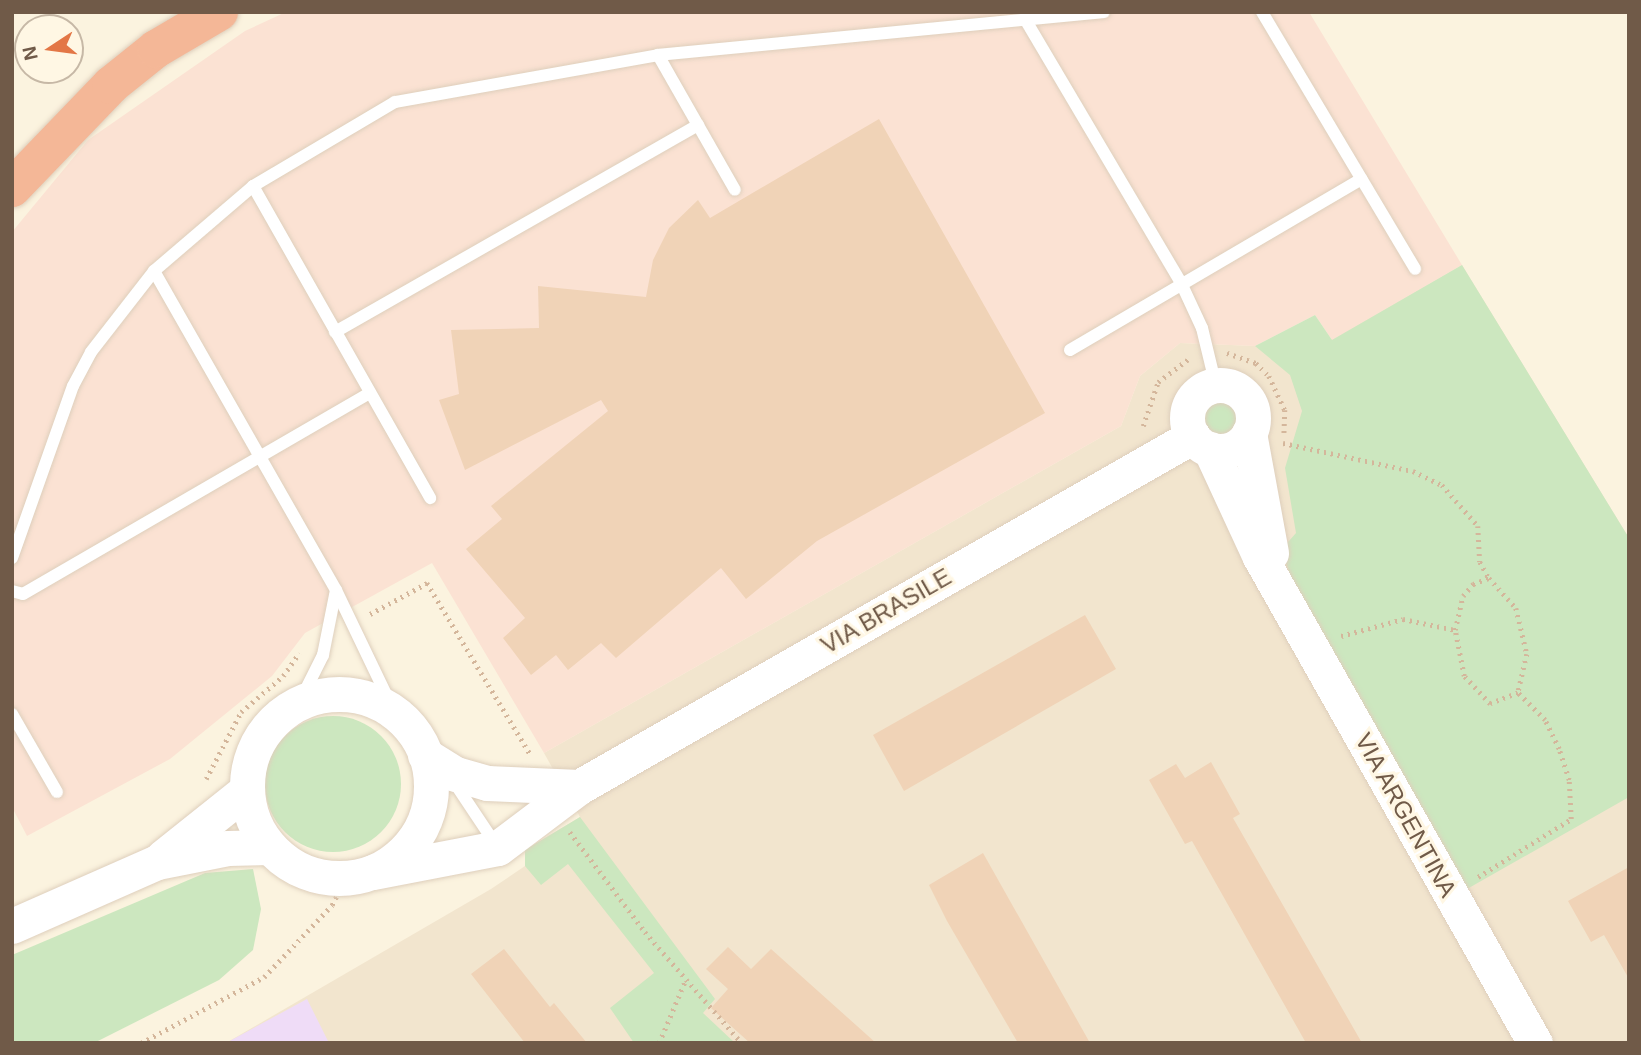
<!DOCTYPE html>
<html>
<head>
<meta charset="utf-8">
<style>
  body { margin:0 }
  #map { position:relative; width:1641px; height:1055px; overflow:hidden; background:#fbf3df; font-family:Arial,sans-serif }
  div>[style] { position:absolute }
  .residential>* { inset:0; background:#f2e5ce }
  .commercial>* { inset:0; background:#fbe2d3 }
  .education>* { inset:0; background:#efdcf7 }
  .green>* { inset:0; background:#cce7bf }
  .round { border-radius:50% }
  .building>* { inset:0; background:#f0d3b7 }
  .path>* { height:4.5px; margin-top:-2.25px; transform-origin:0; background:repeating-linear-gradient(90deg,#d4b69b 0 2px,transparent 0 7px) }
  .roads { filter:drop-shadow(0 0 2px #decfbc) drop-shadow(0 0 2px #decfbc) }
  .lane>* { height:12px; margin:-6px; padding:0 6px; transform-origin:6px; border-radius:6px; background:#fff }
  .secondary>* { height:35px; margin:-17.5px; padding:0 17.5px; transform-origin:17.5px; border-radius:17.5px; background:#fff }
  .secondary>.ring { margin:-17.5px; padding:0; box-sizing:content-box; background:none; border:35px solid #fff; border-radius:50% }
  .highway>* { height:38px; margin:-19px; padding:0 19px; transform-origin:19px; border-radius:19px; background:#f4b797 }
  span { translate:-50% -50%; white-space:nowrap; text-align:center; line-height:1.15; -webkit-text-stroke:6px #fff7e4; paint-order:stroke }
  .street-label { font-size:24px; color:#705a48 }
  .frame { position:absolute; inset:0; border:14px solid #705a48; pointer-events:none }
  .north { position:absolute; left:14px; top:14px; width:70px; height:70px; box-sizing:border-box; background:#fff7e4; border:2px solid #c6b8a6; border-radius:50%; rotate:257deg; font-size:19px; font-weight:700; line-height:28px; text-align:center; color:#705a48 }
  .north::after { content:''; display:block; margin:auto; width:24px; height:32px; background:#e37746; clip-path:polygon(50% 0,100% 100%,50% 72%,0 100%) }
</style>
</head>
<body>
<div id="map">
  <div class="residential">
    <div style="clip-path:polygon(1462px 265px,1629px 538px,1629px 1043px,226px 1043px,491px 889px,525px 866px,525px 850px,580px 817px,544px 753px,1121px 426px,1140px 376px,1180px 343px,1255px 346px,1332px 339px)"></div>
  </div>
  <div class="commercial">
    <div style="clip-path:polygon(286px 12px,1309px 12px,1462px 265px,1332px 340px,1315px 315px,1255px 346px,1180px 343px,1140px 376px,1121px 426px,544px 753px,432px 563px,305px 633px,272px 676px,170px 759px,27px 836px,12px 807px,12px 232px,88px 140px,245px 31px)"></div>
  </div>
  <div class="education">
    <div style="clip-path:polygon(307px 999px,329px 1043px,226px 1043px)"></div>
  </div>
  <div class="green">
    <div style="clip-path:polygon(1462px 265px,1629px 538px,1629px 797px,1467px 889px,1292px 579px,1281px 550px,1296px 533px,1285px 468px,1302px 411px,1290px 375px,1255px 346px,1315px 315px,1332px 340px)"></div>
    <div class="round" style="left:1195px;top:393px;width:48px;height:48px"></div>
    <div class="round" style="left:265px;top:716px;width:136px;height:136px"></div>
    <div style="clip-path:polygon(580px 817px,715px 999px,703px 1013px,735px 1043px,634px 1043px,610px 1008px,654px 973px,568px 864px,541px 885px,525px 866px,525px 850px)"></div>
    <div style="clip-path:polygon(253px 869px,261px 909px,253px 950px,219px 980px,94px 1043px,12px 1043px,12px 955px,205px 873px)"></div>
  </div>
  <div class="building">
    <div style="clip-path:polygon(879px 119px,1045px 413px,817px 541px,746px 599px,721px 568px,616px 658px,601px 643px,568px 670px,556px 655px,531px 675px,503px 638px,525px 618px,466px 549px,502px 519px,491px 506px,608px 411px,601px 400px,465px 470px,439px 400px,459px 394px,451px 330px,539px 328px,538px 286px,646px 297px,653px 260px,669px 228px,698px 200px,710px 218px)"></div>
    <div style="clip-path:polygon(1085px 615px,1116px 669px,904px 791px,873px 735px)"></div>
    <div style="clip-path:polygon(1211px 762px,1240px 814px,1233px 818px,1362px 1043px,1306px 1043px,1192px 841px,1185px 844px,1149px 780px,1176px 764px,1185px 778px)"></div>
    <div style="clip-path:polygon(983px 853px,1090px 1043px,1018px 1043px,947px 921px,929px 885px)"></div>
    <div style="clip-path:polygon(1629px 867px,1629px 979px,1604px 935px,1591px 942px,1568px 901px)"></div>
    <div style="clip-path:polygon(728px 947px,751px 969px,771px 949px,876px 1043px,750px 1043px,711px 1008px,728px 989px,706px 969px)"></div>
    <div style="clip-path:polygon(504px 949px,550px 1007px,554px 1003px,587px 1043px,525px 1043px,471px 974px)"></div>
  </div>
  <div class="path">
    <div style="left:1227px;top:353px;width:31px;rotate:19deg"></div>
    <div style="left:1256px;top:363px;width:18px;rotate:45deg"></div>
    <div style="left:1269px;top:376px;width:38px;rotate:65deg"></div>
    <div style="left:1285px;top:410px;width:26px;rotate:92deg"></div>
    <div style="left:1143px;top:426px;width:46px;rotate:-71.2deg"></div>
    <div style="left:1158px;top:382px;width:41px;rotate:-37.1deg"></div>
    <div style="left:1283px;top:443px;width:133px;rotate:12.2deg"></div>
    <div style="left:1413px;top:471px;width:32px;rotate:26deg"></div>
    <div style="left:1442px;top:485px;width:55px;rotate:48.7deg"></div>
    <div style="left:1478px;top:526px;width:36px;rotate:87deg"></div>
    <div style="left:1480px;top:562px;width:18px;rotate:61deg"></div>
    <div style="left:1489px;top:578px;width:40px;rotate:48deg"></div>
    <div style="left:1516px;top:608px;width:47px;rotate:76.6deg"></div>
    <div style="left:1527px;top:654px;width:40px;rotate:103deg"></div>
    <div style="left:1518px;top:693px;width:30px;rotate:159deg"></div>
    <div style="left:1490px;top:704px;width:38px;rotate:-133deg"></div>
    <div style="left:1464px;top:676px;width:47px;rotate:-101.1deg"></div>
    <div style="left:1455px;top:630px;width:35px;rotate:-77deg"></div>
    <div style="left:1463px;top:596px;width:16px;rotate:-50deg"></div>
    <div style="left:1473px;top:584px;width:17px;rotate:-21deg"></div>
    <div style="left:370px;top:614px;width:65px;rotate:-28.5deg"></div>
    <div style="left:427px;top:583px;width:200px;rotate:58.9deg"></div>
    <div style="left:1341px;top:636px;width:64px;rotate:-15.3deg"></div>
    <div style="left:1403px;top:619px;width:53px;rotate:11.9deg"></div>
    <div style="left:206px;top:779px;width:76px;rotate:-62.4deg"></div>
    <div style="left:241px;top:712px;width:55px;rotate:-40.6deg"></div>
    <div style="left:283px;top:676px;width:28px;rotate:-55deg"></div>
    <div style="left:570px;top:832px;width:125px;rotate:53.1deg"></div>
    <div style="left:645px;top:932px;width:147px;rotate:48.9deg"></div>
    <div style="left:1478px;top:877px;width:110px;rotate:-31.9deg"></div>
    <div style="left:1571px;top:819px;width:39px;rotate:-93deg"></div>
    <div style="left:1569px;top:780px;width:33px;rotate:-108deg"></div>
    <div style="left:1559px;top:749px;width:32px;rotate:-116deg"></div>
    <div style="left:1545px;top:720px;width:38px;rotate:-135deg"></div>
    <div style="left:141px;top:1043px;width:140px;rotate:-28.2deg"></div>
    <div style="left:264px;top:977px;width:99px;rotate:-46.6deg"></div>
    <div style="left:332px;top:905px;width:25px;rotate:-63deg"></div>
    <div style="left:659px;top:1043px;width:67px;rotate:-67.2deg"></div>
  </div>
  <div class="roads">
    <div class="lane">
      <div style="left:1262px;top:12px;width:299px;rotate:59.2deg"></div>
      <div style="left:1025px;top:19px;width:309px;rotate:59.4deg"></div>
      <div style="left:1182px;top:285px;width:47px;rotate:65.1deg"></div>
      <div style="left:1202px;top:328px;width:60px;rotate:76.4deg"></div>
      <div style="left:658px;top:55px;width:155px;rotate:60.3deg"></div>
      <div style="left:253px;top:186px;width:359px;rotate:60.4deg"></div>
      <div style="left:154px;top:271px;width:367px;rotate:60.3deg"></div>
      <div style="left:336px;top:590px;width:136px;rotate:64.4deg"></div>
      <div style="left:335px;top:332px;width:418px;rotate:-29.7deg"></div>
      <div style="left:1070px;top:350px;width:338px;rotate:-30.4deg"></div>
      <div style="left:12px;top:558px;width:182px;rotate:-70.5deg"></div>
      <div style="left:73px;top:386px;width:38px;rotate:-62deg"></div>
      <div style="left:91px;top:352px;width:103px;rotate:-52.1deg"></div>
      <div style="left:154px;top:271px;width:130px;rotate:-40.6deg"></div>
      <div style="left:253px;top:186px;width:165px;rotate:-30.6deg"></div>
      <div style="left:395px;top:102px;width:267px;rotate:-10.1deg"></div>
      <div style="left:658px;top:55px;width:448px;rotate:-5.5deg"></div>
      <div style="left:12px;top:591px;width:11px;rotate:15deg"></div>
      <div style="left:23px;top:594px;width:401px;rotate:-30.1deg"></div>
      <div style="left:299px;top:703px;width:54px;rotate:-63.4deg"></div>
      <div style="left:323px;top:655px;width:66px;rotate:-78.7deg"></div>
      <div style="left:12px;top:714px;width:90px;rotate:60deg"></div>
      <div style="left:454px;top:782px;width:76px;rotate:56.3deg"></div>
    </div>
    <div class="secondary">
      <div class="ring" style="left:1187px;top:385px;width:31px;height:31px"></div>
      <div style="left:1249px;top:433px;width:122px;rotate:79.6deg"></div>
      <div style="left:1210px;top:449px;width:119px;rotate:65.2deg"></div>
      <div style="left:1260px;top:557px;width:558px;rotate:60.5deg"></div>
      <div class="ring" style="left:247px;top:694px;width:149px;height:149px"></div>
      <div style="left:425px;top:755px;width:36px;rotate:32deg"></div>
      <div style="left:456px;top:774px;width:32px;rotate:16deg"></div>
      <div style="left:487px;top:783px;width:92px;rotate:2.5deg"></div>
      <div style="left:163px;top:857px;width:107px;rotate:-38.6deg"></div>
      <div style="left:373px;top:872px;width:127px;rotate:-10.9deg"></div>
      <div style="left:498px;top:848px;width:101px;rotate:-37deg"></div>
      <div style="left:579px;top:787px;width:707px;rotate:-29.75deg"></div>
      <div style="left:12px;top:926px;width:158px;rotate:-23.8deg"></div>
      <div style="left:157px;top:862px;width:72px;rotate:-11.2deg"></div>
      <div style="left:228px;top:848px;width:41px;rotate:-1.4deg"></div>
    </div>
    <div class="highway">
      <div style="left:12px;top:188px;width:143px;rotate:-46.1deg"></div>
      <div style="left:111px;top:85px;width:58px;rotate:-38.7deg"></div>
      <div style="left:156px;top:49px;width:73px;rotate:-30.4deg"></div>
    </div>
  </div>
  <div class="street-label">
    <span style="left:886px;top:611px;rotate:-30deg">VIA BRASILE</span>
    <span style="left:1406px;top:815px;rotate:61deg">VIA ARGENTINA</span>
  </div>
  <div class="frame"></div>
  <div class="north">N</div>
</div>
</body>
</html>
